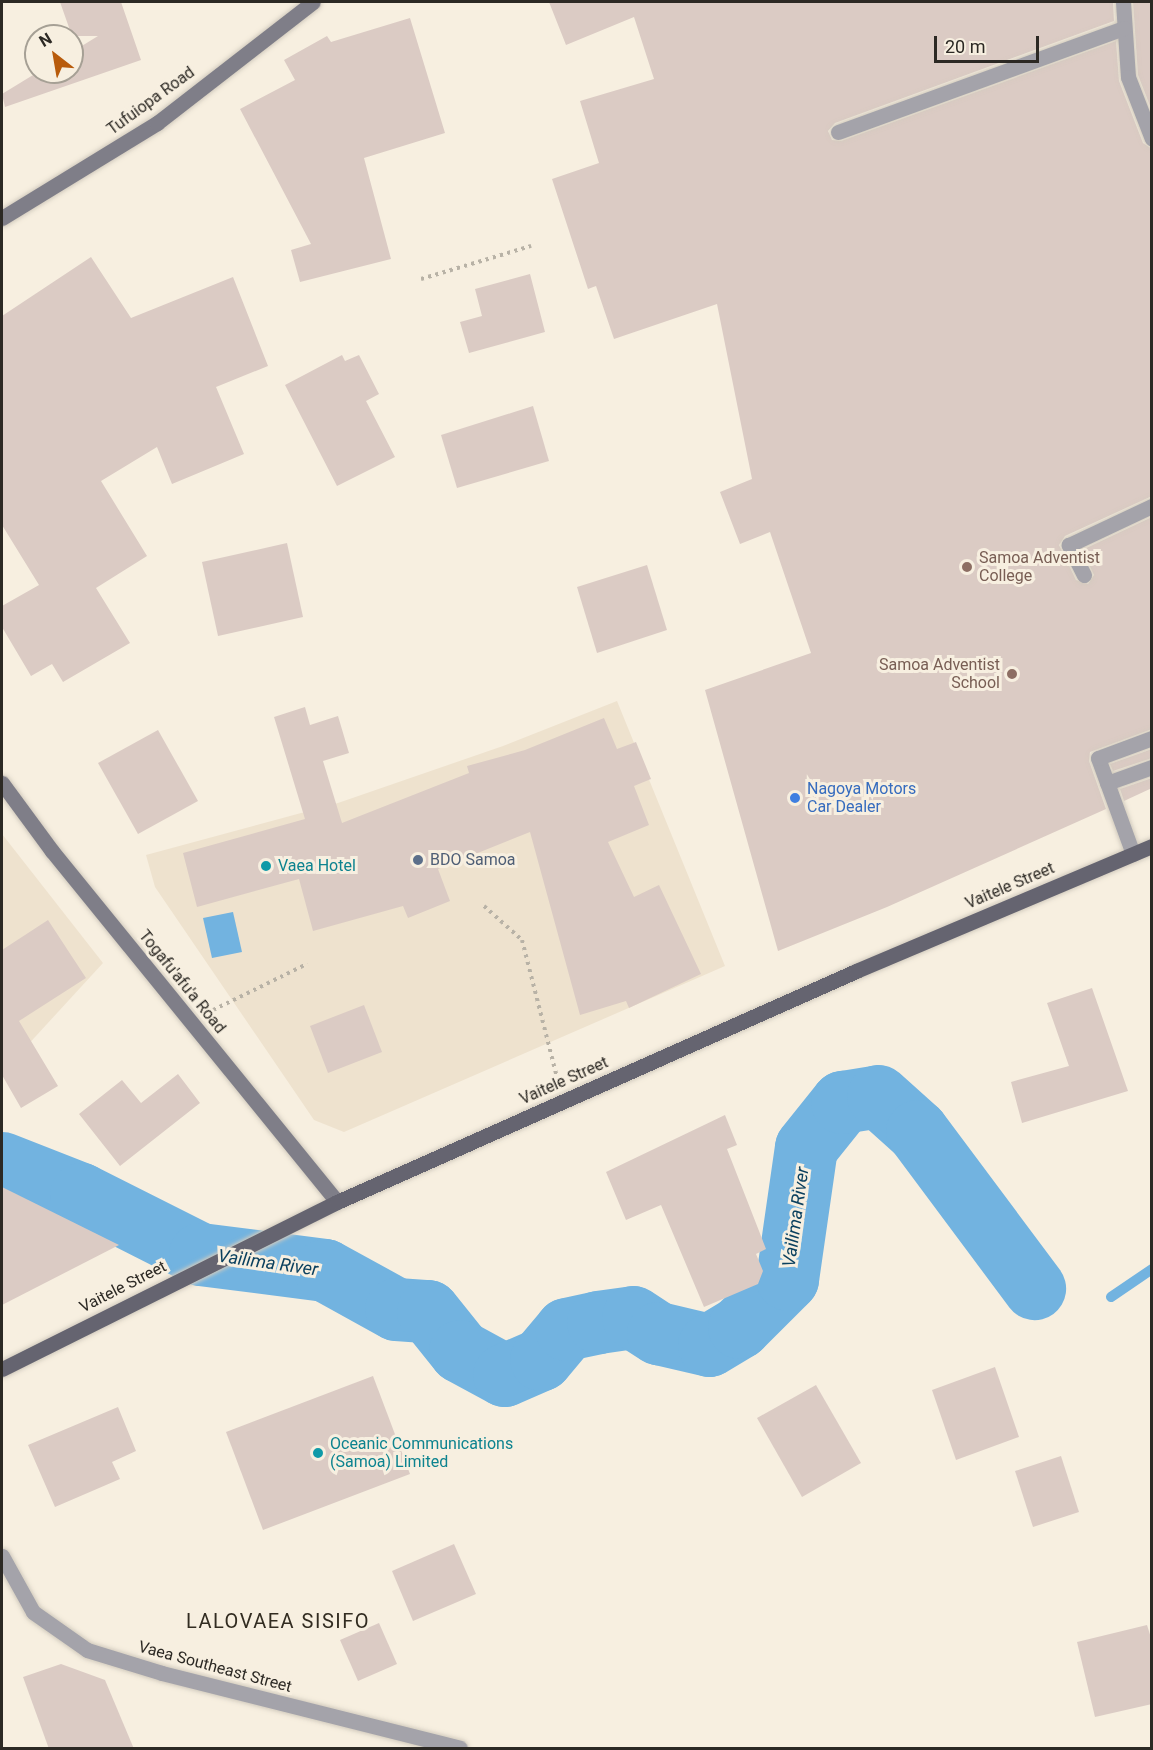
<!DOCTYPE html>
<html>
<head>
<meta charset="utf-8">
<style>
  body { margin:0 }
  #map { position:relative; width:1153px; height:1750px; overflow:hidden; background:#f7efe0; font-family:Roboto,sans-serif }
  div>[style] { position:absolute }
  .built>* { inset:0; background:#eee2ce }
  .water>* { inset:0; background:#72b3e0 }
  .stream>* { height:10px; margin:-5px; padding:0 5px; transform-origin:5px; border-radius:5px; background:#72b3e0 }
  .river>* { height:63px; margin:-31.5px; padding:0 31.5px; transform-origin:31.5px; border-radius:31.5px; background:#72b3e0 }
  .building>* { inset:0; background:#dbcbc4 }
  .path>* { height:4px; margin-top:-2px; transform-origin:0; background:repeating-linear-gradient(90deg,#b8b2a6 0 3px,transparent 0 7.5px) }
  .roads { filter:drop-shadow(0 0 2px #d2cbbe) drop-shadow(0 0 2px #d2cbbe) }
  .lane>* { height:15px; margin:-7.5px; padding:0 7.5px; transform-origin:7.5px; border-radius:7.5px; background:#a4a3aa }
  .street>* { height:15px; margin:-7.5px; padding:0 7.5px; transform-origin:7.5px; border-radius:7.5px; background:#a4a3aa }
  .secondary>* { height:15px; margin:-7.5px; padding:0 7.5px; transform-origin:7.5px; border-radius:7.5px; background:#7f7e88 }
  .primary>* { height:15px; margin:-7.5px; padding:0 7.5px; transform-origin:7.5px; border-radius:7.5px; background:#656470 }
  .dots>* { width:16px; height:16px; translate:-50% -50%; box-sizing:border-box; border:3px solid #f7efe0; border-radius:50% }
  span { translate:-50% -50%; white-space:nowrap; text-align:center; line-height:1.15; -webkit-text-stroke:6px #f7efe0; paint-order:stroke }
  .street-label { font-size:16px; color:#2c2924 }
  .education-label { font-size:16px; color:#785e54 }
  .left { translate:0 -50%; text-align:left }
  .right { translate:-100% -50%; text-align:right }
  .shop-label { font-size:16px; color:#366cbe }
  .service-label { font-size:16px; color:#4e5e75 }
  .culture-label { font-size:16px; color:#0d838f }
  .water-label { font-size:18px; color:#0b405e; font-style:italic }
  .quarter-label { font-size:20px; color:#322c21; letter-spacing:1.5px }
  .frame { position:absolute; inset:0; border:3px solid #2c2924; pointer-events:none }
  .north { position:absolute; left:24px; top:24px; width:60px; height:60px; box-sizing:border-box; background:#f7efe0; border:2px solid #a6a095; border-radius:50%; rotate:329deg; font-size:16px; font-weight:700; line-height:24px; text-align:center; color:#2c2924 }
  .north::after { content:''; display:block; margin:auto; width:21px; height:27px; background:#b85b0c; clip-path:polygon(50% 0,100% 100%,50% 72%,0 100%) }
  .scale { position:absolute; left:934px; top:36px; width:105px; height:27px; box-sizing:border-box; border:3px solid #2c2924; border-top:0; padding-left:8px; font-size:18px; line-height:21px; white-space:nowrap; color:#2c2924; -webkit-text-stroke:4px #f7efe0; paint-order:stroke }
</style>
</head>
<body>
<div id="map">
  <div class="built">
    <div style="clip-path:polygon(617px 701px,725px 966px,344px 1132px,314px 1120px,155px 887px,146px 855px,338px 803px,503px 746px)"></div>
    <div style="clip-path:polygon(2px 834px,103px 963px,2px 1073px)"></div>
  </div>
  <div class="water">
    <div style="clip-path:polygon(233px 912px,242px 952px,212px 958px,203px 918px)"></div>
  </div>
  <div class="stream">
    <div style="left:1111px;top:1297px;width:50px;rotate:-34.3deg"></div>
  </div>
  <div class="river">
    <div style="left:2px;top:1163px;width:85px;rotate:21.4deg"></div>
    <div style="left:81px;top:1194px;width:133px;rotate:26.8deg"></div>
    <div style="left:200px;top:1254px;width:126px;rotate:7.3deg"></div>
    <div style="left:325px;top:1270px;width:81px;rotate:28.8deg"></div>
    <div style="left:396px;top:1309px;width:32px;rotate:4deg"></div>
    <div style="left:428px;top:1311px;width:51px;rotate:51.3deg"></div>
    <div style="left:460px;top:1351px;width:50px;rotate:28.6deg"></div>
    <div style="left:504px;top:1375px;width:40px;rotate:-23.4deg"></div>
    <div style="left:541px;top:1359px;width:39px;rotate:-50deg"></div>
    <div style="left:566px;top:1329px;width:33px;rotate:-12deg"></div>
    <div style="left:598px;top:1322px;width:35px;rotate:-8deg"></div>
    <div style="left:633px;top:1317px;width:30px;rotate:33deg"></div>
    <div style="left:658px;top:1333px;width:52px;rotate:13.2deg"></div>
    <div style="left:709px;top:1345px;width:35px;rotate:-31deg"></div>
    <div style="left:739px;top:1327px;width:68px;rotate:-45deg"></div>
    <div style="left:787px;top:1279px;width:133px;rotate:-81.8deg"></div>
    <div style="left:806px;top:1147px;width:58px;rotate:-51.3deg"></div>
    <div style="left:842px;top:1102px;width:36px;rotate:-9deg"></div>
    <div style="left:878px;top:1096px;width:52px;rotate:41.9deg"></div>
    <div style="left:917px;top:1131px;width:196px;rotate:53.3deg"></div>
  </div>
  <div class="building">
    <div style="clip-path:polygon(60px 2px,121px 2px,141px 60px,5px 107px,2px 94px,38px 72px,72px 72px,72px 52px,98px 36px,72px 36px)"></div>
    <div style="clip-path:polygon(549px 2px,1113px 2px,1114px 21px,835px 123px,828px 131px,832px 140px,841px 141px,1116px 41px,1119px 81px,1143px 143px,1152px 149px,1152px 496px,1065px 536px,1059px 545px,1076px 580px,1088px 584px,1094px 575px,1082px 550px,1152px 517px,1152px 729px,1090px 752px,1089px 761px,1106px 809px,887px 907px,778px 951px,705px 690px,811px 653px,770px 532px,740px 544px,720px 492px,752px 479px,717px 304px,614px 339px,596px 286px,588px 289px,552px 179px,599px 163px,580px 101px,654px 79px,634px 17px,566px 45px)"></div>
    <div style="clip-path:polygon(1133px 2px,1152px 2px,1152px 111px,1138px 75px)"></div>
    <div style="clip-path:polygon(410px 18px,445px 133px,364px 158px,391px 259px,300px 282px,291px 250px,311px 244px,240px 109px,295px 80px,284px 60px,327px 36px,331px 42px)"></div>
    <div style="clip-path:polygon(91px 257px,131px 318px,233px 277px,268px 366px,216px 387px,244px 454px,172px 484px,157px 447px,101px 481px,147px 556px,96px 588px,130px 643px,63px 682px,52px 664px,31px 676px,2px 627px,2px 606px,39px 585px,2px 525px,2px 316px)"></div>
    <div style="clip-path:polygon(530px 274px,545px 332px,469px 353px,460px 322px,482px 316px,475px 289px)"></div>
    <div style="clip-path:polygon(342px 355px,345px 361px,359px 355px,379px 394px,366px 401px,395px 457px,337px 486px,285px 385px)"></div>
    <div style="clip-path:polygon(533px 406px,549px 461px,457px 488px,441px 435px)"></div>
    <div style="clip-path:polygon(287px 543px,303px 617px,218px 636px,202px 562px)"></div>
    <div style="clip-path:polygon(647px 565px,667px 630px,597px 653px,577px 587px)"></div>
    <div style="clip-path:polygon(305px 707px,310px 725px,338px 716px,349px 753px,323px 761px,342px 823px,469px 773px,467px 766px,525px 750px,604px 718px,617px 749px,636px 742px,651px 779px,634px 786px,649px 825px,608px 842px,634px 897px,659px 885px,701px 974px,629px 1008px,626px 1001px,580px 1015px,530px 832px,438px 869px,450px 901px,408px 918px,403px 906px,313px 931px,299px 879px,197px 907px,183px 853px,305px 819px,274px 717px)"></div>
    <div style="clip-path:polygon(158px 730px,198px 801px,138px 834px,98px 763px)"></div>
    <div style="clip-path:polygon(1152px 749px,1152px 758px,1113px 771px,1110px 764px)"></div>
    <div style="clip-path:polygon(1152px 778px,1152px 788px,1124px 801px,1120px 789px)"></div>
    <div style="clip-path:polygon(48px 920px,86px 978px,19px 1021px,58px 1086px,21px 1108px,2px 1075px,2px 950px)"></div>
    <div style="clip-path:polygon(1092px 988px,1128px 1091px,1022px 1123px,1011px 1082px,1069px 1066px,1047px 1003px)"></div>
    <div style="clip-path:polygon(364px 1005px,382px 1052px,328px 1073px,310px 1026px)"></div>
    <div style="clip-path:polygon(178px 1074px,200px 1103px,120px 1166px,79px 1114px,122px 1080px,141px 1103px)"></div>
    <div style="clip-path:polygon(725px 1115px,737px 1145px,727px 1149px,766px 1249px,756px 1254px,763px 1271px,758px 1284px,704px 1307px,661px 1205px,626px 1220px,606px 1172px)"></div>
    <div style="clip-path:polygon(2px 1187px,119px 1245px,2px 1305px)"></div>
    <div style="clip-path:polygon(995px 1367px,1019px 1437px,956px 1460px,932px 1390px)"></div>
    <div style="clip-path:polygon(373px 1376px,410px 1474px,263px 1530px,226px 1432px)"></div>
    <div style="clip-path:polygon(816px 1385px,861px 1463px,802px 1497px,757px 1418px)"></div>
    <div style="clip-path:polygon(118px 1407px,136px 1451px,112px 1462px,120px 1479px,55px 1507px,28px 1445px)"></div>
    <div style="clip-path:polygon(1061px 1456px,1079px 1512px,1033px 1527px,1015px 1471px)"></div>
    <div style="clip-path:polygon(454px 1544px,476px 1594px,413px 1621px,392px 1571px)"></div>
    <div style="clip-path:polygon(379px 1623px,397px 1664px,358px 1681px,340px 1640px)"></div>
    <div style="clip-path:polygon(1147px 1625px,1152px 1641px,1152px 1704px,1095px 1717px,1077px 1642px)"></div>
    <div style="clip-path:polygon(61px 1664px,105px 1680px,134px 1749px,49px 1749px,23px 1677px)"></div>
  </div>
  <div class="path">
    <div style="left:421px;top:279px;width:115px;rotate:-16.7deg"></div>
    <div style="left:484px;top:906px;width:51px;rotate:41.8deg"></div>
    <div style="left:522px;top:940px;width:141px;rotate:75.7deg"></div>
    <div style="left:213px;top:1010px;width:105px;rotate:-26.1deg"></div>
  </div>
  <div class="roads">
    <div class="lane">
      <div style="left:1123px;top:2px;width:75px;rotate:86.2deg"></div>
      <div style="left:1128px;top:77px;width:66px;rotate:68.8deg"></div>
      <div style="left:838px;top:132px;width:304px;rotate:-20deg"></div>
      <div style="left:1084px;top:575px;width:34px;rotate:-117deg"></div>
      <div style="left:1069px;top:545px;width:92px;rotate:-25.2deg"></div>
      <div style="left:1107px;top:783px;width:48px;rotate:-19.6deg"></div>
      <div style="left:1133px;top:854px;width:102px;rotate:-110deg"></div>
      <div style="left:1098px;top:758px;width:58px;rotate:-20.3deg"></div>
    </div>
    <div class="street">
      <div style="left:2px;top:1556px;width:64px;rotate:61deg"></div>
      <div style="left:33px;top:1612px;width:66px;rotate:35.1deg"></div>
      <div style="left:87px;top:1650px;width:78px;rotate:17deg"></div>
      <div style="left:162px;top:1673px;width:307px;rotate:14.1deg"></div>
    </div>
    <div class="secondary">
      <div style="left:2px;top:218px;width:182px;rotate:-31.5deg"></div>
      <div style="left:157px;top:123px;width:197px;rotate:-37.8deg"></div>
      <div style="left:2px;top:783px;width:84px;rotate:53.7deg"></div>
      <div style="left:52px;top:851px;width:452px;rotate:50.9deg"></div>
    </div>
    <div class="primary">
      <div style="left:2px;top:1369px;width:374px;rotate:-26.5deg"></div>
      <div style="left:337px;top:1202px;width:568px;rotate:-23.99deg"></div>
      <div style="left:856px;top:971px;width:321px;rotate:-22.9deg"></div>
    </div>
  </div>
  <div class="dots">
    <div style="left:967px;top:567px;background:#8d6e63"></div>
    <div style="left:1012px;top:674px;background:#8d6e63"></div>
    <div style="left:795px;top:798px;background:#3f7fe0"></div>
    <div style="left:418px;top:860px;background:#5c6f8a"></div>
    <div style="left:266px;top:866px;background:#0f9aa8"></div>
    <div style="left:318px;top:1453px;background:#0f9aa8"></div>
  </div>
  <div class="street-label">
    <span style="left:151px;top:101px;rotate:-36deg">Tufuiopa Road</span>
    <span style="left:1010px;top:886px;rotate:-23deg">Vaitele Street</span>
    <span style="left:182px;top:982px;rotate:51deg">Togafu'afu'a Road</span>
    <span style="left:564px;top:1081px;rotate:-24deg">Vaitele Street</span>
    <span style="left:123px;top:1287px;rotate:-27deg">Vaitele Street</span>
    <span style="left:215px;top:1667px;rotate:15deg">Vaea Southeast Street</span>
  </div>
  <div class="education-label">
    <span class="left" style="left:979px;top:567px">Samoa Adventist<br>College</span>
    <span class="right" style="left:1000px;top:674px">Samoa Adventist<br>School</span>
  </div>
  <div class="shop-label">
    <span class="left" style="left:807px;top:798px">Nagoya Motors<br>Car Dealer</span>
  </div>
  <div class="service-label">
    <span class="left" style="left:430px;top:860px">BDO Samoa</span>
  </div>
  <div class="culture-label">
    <span class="left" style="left:278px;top:866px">Vaea Hotel</span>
    <span class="left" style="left:330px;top:1453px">Oceanic Communications<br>(Samoa) Limited</span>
  </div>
  <div class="water-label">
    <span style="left:796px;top:1217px;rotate:-82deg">Vailima River</span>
    <span style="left:268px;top:1263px;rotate:8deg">Vailima River</span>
  </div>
  <div class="quarter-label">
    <span style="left:278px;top:1621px">LALOVAEA SISIFO</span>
  </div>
  <div class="frame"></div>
  <div class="north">N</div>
  <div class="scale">20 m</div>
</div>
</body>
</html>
